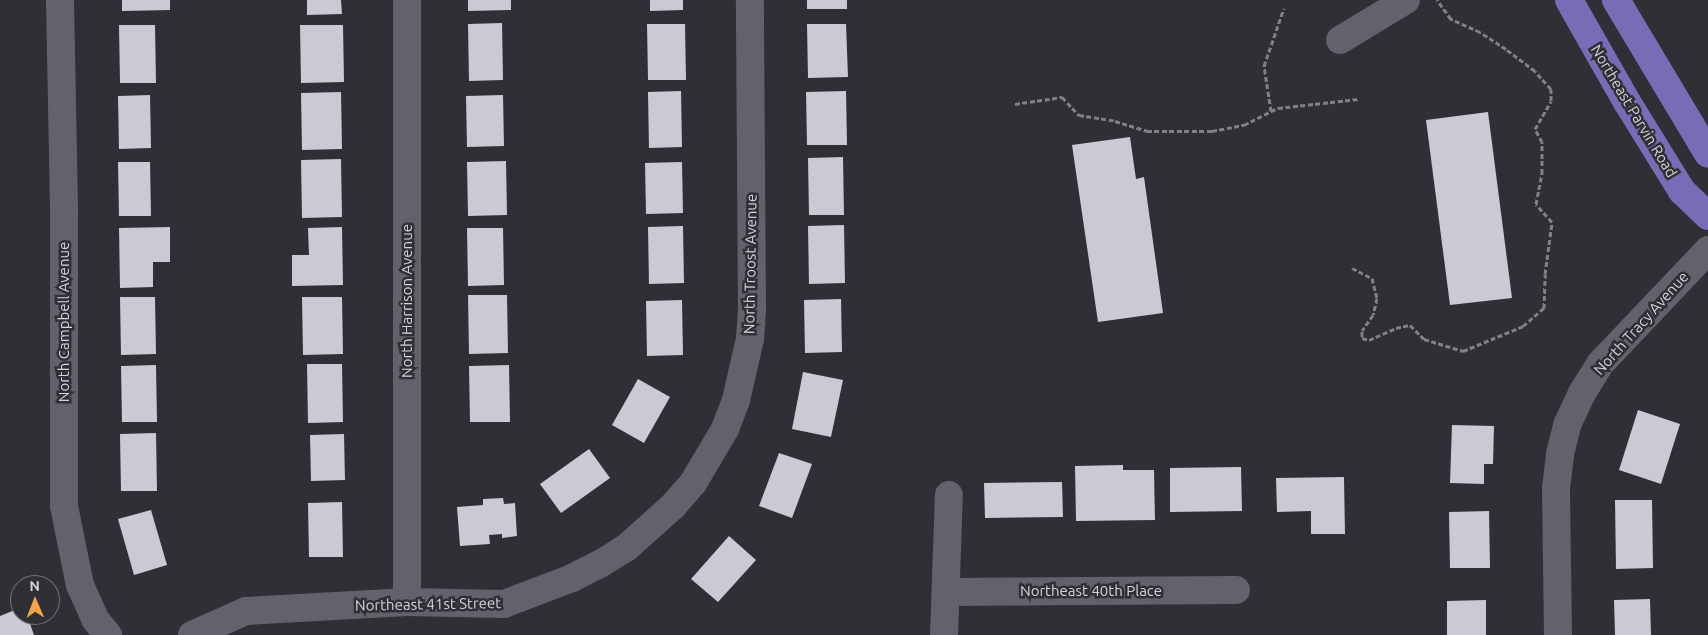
<!DOCTYPE html>
<html>
<head>
<meta charset="utf-8">
<style>
  body { margin:0 }
  #map { position:relative; width:1708px; height:635px; overflow:hidden; background:#2f2f36; font-family:Ubuntu,sans-serif }
  div>[style] { position:absolute }
  .building>* { inset:0; background:#cacad3 }
  .path>* { height:3px; margin-top:-1.5px; transform-origin:0; background:repeating-linear-gradient(90deg,#808086 0 5px,transparent 0 7.5px) }
  .minor>* { height:28px; margin:-14px; padding:0 14px; transform-origin:14px; border-radius:14px; background:#63626a }
  .major>* { height:28px; margin:-14px; padding:0 14px; transform-origin:14px; border-radius:14px; background:#776db6 }
  span { translate:-50% -50%; white-space:nowrap; text-align:center; line-height:1.15; -webkit-text-stroke:5px #2f2f36; paint-order:stroke }
  .street-label { font-size:15px; color:#d4d4d9 }
  .north { position:absolute; left:10px; top:575px; width:50px; height:50px; box-sizing:border-box; background:#2f2f36; border:1px solid #717177; border-radius:50%; rotate:359deg; font-size:14px; font-weight:700; line-height:20px; text-align:center; color:#d4d4d9 }
  .north::after { content:''; display:block; margin:auto; width:18px; height:22px; background:#f2a541; clip-path:polygon(50% 0,100% 100%,50% 72%,0 100%) }
</style>
</head>
<body>
<div id="map">
  <div class="building">
    <div style="clip-path:polygon(122px 0,170px 0,170px 10px,122px 11px)"></div>
    <div style="clip-path:polygon(307px 0,341px 0,342px 14px,307px 15px)"></div>
    <div style="clip-path:polygon(468px 0,511px 0,511px 10px,468px 11px)"></div>
    <div style="clip-path:polygon(650px 0,683px 0,683px 10px,650px 11px)"></div>
    <div style="clip-path:polygon(807px 0,847px 0,847px 9px,807px 9px)"></div>
    <div style="clip-path:polygon(502px 23px,503px 80px,469px 81px,468px 24px)"></div>
    <div style="clip-path:polygon(647px 24px,685px 24px,686px 80px,648px 80px)"></div>
    <div style="clip-path:polygon(807px 24px,846px 24px,848px 77px,808px 78px)"></div>
    <div style="clip-path:polygon(119px 25px,155px 25px,156px 83px,120px 83px)"></div>
    <div style="clip-path:polygon(300px 25px,343px 25px,344px 82px,301px 83px)"></div>
    <div style="clip-path:polygon(681px 91px,682px 147px,649px 148px,648px 92px)"></div>
    <div style="clip-path:polygon(846px 91px,847px 145px,807px 145px,806px 92px)"></div>
    <div style="clip-path:polygon(341px 92px,342px 149px,302px 150px,301px 93px)"></div>
    <div style="clip-path:polygon(150px 95px,151px 148px,119px 149px,118px 96px)"></div>
    <div style="clip-path:polygon(503px 95px,504px 146px,467px 147px,466px 96px)"></div>
    <div style="clip-path:polygon(1488px 112px,1512px 298px,1450px 305px,1426px 120px)"></div>
    <div style="clip-path:polygon(1130px 137px,1136px 179px,1144px 177px,1163px 313px,1098px 322px,1072px 145px)"></div>
    <div style="clip-path:polygon(843px 157px,844px 215px,809px 215px,808px 158px)"></div>
    <div style="clip-path:polygon(341px 159px,342px 217px,302px 218px,301px 160px)"></div>
    <div style="clip-path:polygon(506px 161px,507px 215px,468px 216px,467px 162px)"></div>
    <div style="clip-path:polygon(118px 162px,150px 162px,151px 216px,119px 216px)"></div>
    <div style="clip-path:polygon(682px 162px,683px 213px,646px 214px,645px 163px)"></div>
    <div style="clip-path:polygon(844px 225px,845px 283px,809px 284px,808px 226px)"></div>
    <div style="clip-path:polygon(683px 226px,684px 283px,649px 284px,648px 227px)"></div>
    <div style="clip-path:polygon(170px 227px,170px 262px,153px 262px,153px 287px,120px 288px,119px 228px)"></div>
    <div style="clip-path:polygon(342px 227px,343px 285px,292px 286px,292px 255px,309px 255px,308px 228px)"></div>
    <div style="clip-path:polygon(467px 228px,503px 228px,504px 285px,468px 286px)"></div>
    <div style="clip-path:polygon(468px 295px,507px 295px,508px 353px,469px 354px)"></div>
    <div style="clip-path:polygon(120px 297px,155px 297px,156px 354px,121px 355px)"></div>
    <div style="clip-path:polygon(302px 297px,342px 297px,343px 354px,303px 355px)"></div>
    <div style="clip-path:polygon(841px 299px,842px 352px,805px 353px,804px 300px)"></div>
    <div style="clip-path:polygon(682px 300px,683px 355px,647px 356px,646px 301px)"></div>
    <div style="clip-path:polygon(307px 364px,342px 364px,343px 422px,308px 423px)"></div>
    <div style="clip-path:polygon(156px 365px,157px 422px,122px 422px,121px 366px)"></div>
    <div style="clip-path:polygon(509px 365px,510px 422px,470px 422px,469px 366px)"></div>
    <div style="clip-path:polygon(803px 372px,843px 380px,831px 437px,792px 429px)"></div>
    <div style="clip-path:polygon(638px 379px,670px 397px,644px 443px,612px 425px)"></div>
    <div style="clip-path:polygon(1638px 410px,1680px 424px,1661px 484px,1619px 470px)"></div>
    <div style="clip-path:polygon(1452px 425px,1494px 426px,1493px 464px,1484px 464px,1484px 484px,1450px 483px)"></div>
    <div style="clip-path:polygon(156px 433px,157px 491px,121px 491px,120px 434px)"></div>
    <div style="clip-path:polygon(344px 434px,345px 480px,311px 481px,310px 435px)"></div>
    <div style="clip-path:polygon(589px 449px,610px 478px,561px 513px,540px 484px)"></div>
    <div style="clip-path:polygon(779px 453px,812px 464px,792px 518px,759px 506px)"></div>
    <div style="clip-path:polygon(1123px 465px,1123px 470px,1154px 470px,1155px 520px,1076px 521px,1075px 466px)"></div>
    <div style="clip-path:polygon(1241px 467px,1242px 511px,1170px 512px,1170px 468px)"></div>
    <div style="clip-path:polygon(1344px 477px,1345px 534px,1311px 534px,1311px 511px,1277px 512px,1276px 478px)"></div>
    <div style="clip-path:polygon(1062px 482px,1063px 517px,985px 518px,984px 483px)"></div>
    <div style="clip-path:polygon(503px 498px,504px 504px,515px 503px,517px 536px,502px 538px,502px 534px,489px 535px,490px 544px,460px 546px,457px 507px,483px 505px,483px 499px)"></div>
    <div style="clip-path:polygon(1615px 500px,1652px 500px,1653px 568px,1616px 569px)"></div>
    <div style="clip-path:polygon(342px 502px,343px 557px,309px 557px,308px 503px)"></div>
    <div style="clip-path:polygon(151px 510px,167px 565px,134px 575px,118px 519px)"></div>
    <div style="clip-path:polygon(1489px 511px,1490px 568px,1450px 568px,1449px 512px)"></div>
    <div style="clip-path:polygon(729px 536px,756px 560px,718px 602px,691px 579px)"></div>
    <div style="clip-path:polygon(1650px 599px,1651px 635px,1615px 635px,1614px 600px)"></div>
    <div style="clip-path:polygon(1486px 600px,1486px 635px,1447px 635px,1447px 601px)"></div>
    <div style="clip-path:polygon(20px 608px,20px 615px,27px 615px,34px 635px,0 635px,0 616px)"></div>
  </div>
  <div class="path">
    <div style="left:1015px;top:104px;width:48px;rotate:-8.5deg"></div>
    <div style="left:1062px;top:97px;width:25px;rotate:47deg"></div>
    <div style="left:1079px;top:115px;width:36px;rotate:9deg"></div>
    <div style="left:1115px;top:121px;width:34px;rotate:17deg"></div>
    <div style="left:1147px;top:131px;width:65px"></div>
    <div style="left:1212px;top:131px;width:33px;rotate:-11deg"></div>
    <div style="left:1244px;top:125px;width:38px;rotate:-27deg"></div>
    <div style="left:1278px;top:108px;width:81px;rotate:-6.4deg"></div>
    <div style="left:1271px;top:111px;width:46px;rotate:-98.8deg"></div>
    <div style="left:1264px;top:66px;width:61px;rotate:-71deg"></div>
    <div style="left:1352px;top:268px;width:22px;rotate:27deg"></div>
    <div style="left:1372px;top:278px;width:21px;rotate:76deg"></div>
    <div style="left:1377px;top:298px;width:17px;rotate:103deg"></div>
    <div style="left:1373px;top:315px;width:19px;rotate:125deg"></div>
    <div style="left:1362px;top:331px;width:7px;rotate:90deg"></div>
    <div style="left:1362px;top:338px;width:7px;rotate:16deg"></div>
    <div style="left:1369px;top:340px;width:30px;rotate:-24deg"></div>
    <div style="left:1396px;top:328px;width:14px;rotate:-12deg"></div>
    <div style="left:1410px;top:325px;width:20px;rotate:45deg"></div>
    <div style="left:1424px;top:339px;width:41px;rotate:17.1deg"></div>
    <div style="left:1463px;top:351px;width:65px;rotate:-22.6deg"></div>
    <div style="left:1523px;top:326px;width:28px;rotate:-41deg"></div>
    <div style="left:1544px;top:308px;width:34px;rotate:-88deg"></div>
    <div style="left:1545px;top:274px;width:52px;rotate:-82.3deg"></div>
    <div style="left:1552px;top:222px;width:24px;rotate:-132deg"></div>
    <div style="left:1536px;top:204px;width:32px;rotate:-79deg"></div>
    <div style="left:1542px;top:173px;width:31px;rotate:-90deg"></div>
    <div style="left:1542px;top:142px;width:15px;rotate:-118deg"></div>
    <div style="left:1535px;top:129px;width:32px;rotate:-60deg"></div>
    <div style="left:1551px;top:101px;width:12px;rotate:-90deg"></div>
    <div style="left:1551px;top:89px;width:24px;rotate:-132deg"></div>
    <div style="left:1535px;top:71px;width:36px;rotate:-143deg"></div>
    <div style="left:1506px;top:49px;width:31px;rotate:-147deg"></div>
    <div style="left:1480px;top:32px;width:32px;rotate:-156deg"></div>
    <div style="left:1451px;top:19px;width:24px;rotate:-126deg"></div>
  </div>
  <div class="minor">
    <div style="left:60px;top:0;width:215px;rotate:88.9deg"></div>
    <div style="left:64px;top:215px;width:291px;rotate:90deg"></div>
    <div style="left:64px;top:506px;width:81px;rotate:78.6deg"></div>
    <div style="left:80px;top:585px;width:37px;rotate:66deg"></div>
    <div style="left:95px;top:619px;width:21px;rotate:51deg"></div>
    <div style="left:1340px;top:40px;width:77px;rotate:-31.2deg"></div>
    <div style="left:946px;top:592px;width:290px;rotate:-0.4deg"></div>
    <div style="left:407px;top:602px;width:602px;rotate:-90deg"></div>
    <div style="left:192px;top:635px;width:59px;rotate:-24deg"></div>
    <div style="left:246px;top:611px;width:161px;rotate:-3.2deg"></div>
    <div style="left:407px;top:602px;width:97px;rotate:1.2deg"></div>
    <div style="left:504px;top:604px;width:73px;rotate:-20.9deg"></div>
    <div style="left:572px;top:578px;width:31px;rotate:-27deg"></div>
    <div style="left:600px;top:564px;width:31px;rotate:-32deg"></div>
    <div style="left:626px;top:548px;width:63px;rotate:-41.8deg"></div>
    <div style="left:673px;top:506px;width:30px;rotate:-49deg"></div>
    <div style="left:693px;top:483px;width:63px;rotate:-59.3deg"></div>
    <div style="left:725px;top:429px;width:31px;rotate:-69deg"></div>
    <div style="left:736px;top:400px;width:63px;rotate:-77.1deg"></div>
    <div style="left:750px;top:339px;width:31px;rotate:-86deg"></div>
    <div style="left:752px;top:308px;width:308px;rotate:-90.4deg"></div>
    <div style="left:944px;top:635px;width:140px;rotate:-88deg"></div>
    <div style="left:1558px;top:635px;width:147px;rotate:-90.8deg"></div>
    <div style="left:1556px;top:488px;width:34px;rotate:-83deg"></div>
    <div style="left:1560px;top:454px;width:32px;rotate:-76deg"></div>
    <div style="left:1568px;top:423px;width:33px;rotate:-65deg"></div>
    <div style="left:1582px;top:393px;width:34px;rotate:-58deg"></div>
    <div style="left:1600px;top:364px;width:157px;rotate:-46.5deg"></div>
  </div>
  <div class="major">
    <div style="left:1569px;top:0;width:117px;rotate:60.4deg"></div>
    <div style="left:1627px;top:102px;width:105px;rotate:58.3deg"></div>
    <div style="left:1682px;top:191px;width:36px;rotate:44deg"></div>
    <div style="left:1616px;top:0;width:179px;rotate:59.1deg"></div>
  </div>
  <div class="street-label">
    <span style="left:1634px;top:111px;rotate:59deg">Northeast Parvin Road</span>
    <span style="left:750px;top:264px;rotate:-89deg">North Troost Avenue</span>
    <span style="left:407px;top:301px;rotate:-90deg">North Harrison Avenue</span>
    <span style="left:64px;top:322px;rotate:-90deg">North Campbell Avenue</span>
    <span style="left:1641px;top:323px;rotate:-48deg">North Tracy Avenue</span>
    <span style="left:1091px;top:591px">Northeast 40th Place</span>
    <span style="left:428px;top:604px;rotate:-1deg">Northeast 41st Street</span>
  </div>
  <div class="north">N</div>
</div>
</body>
</html>
